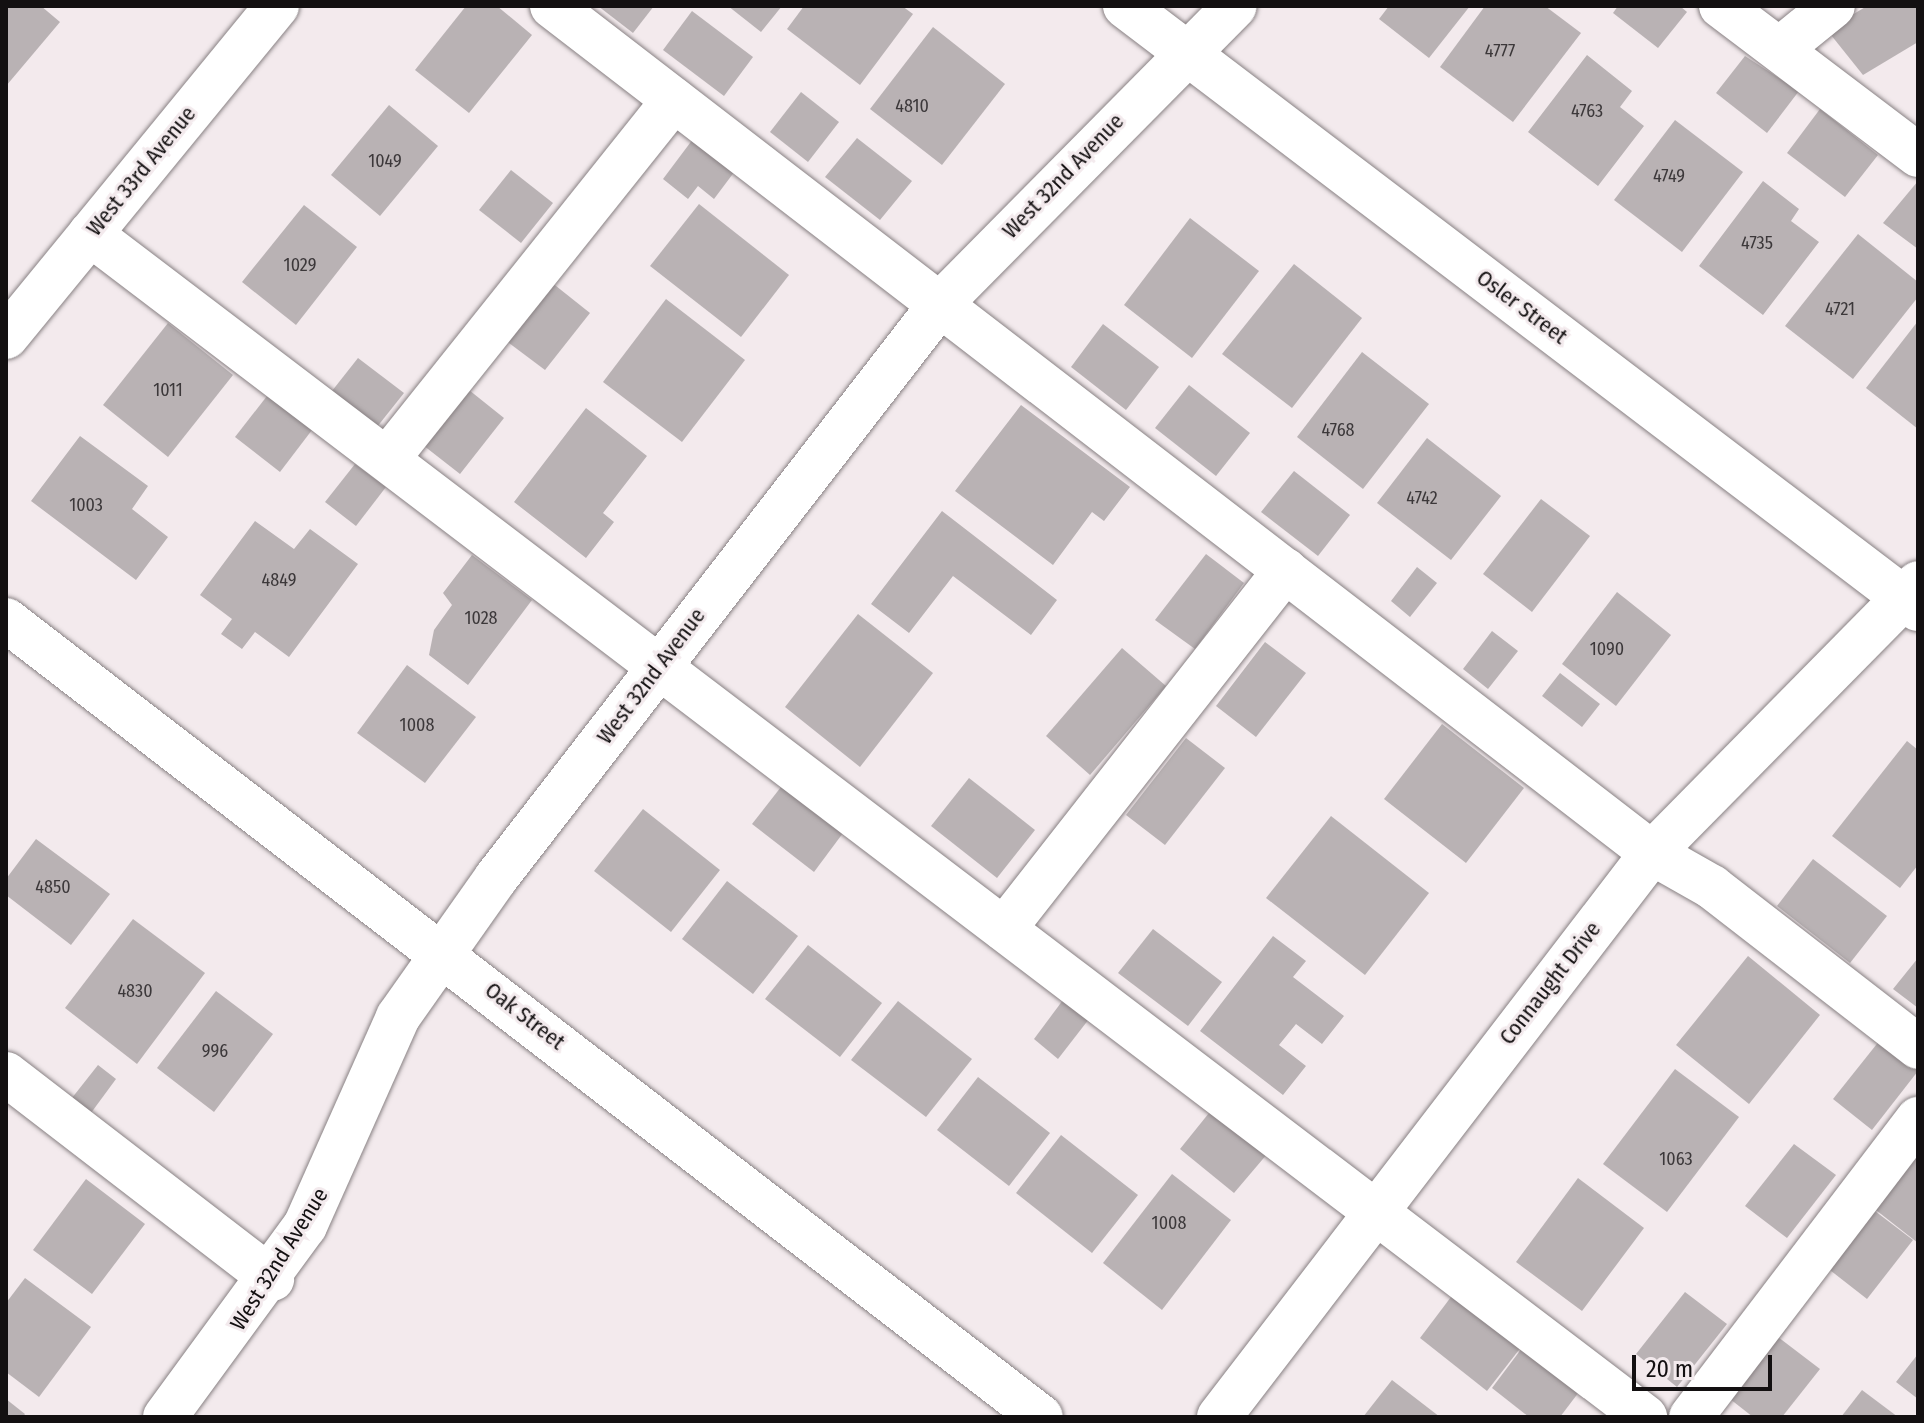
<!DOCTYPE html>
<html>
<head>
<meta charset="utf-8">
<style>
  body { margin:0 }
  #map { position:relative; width:1924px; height:1423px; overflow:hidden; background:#f3eaed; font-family:"Fira Sans Condensed",sans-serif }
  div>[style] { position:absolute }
  .building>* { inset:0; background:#b9b2b4 }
  .roads { filter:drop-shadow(0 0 2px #888183) drop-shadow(0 0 2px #888183) }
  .minor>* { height:44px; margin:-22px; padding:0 22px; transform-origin:22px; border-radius:22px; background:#fff }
  .major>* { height:44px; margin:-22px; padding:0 22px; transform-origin:22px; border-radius:22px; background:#fff }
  span { translate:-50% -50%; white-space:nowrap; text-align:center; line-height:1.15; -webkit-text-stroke:6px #f3eaed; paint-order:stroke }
  .number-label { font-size:18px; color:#3c383a }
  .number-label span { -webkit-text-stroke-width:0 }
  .street-label { font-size:22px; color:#131011 }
  .frame { position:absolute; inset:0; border:8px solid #131011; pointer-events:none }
  .scale { position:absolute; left:1632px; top:1355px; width:140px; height:36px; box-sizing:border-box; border:4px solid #131011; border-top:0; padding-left:10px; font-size:24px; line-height:28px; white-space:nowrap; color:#131011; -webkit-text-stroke:6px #f3eaed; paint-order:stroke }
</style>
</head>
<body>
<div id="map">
  <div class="building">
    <div style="clip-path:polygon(6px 6px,41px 6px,60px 22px,6px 86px)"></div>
    <div style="clip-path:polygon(466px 6px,497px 6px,532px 35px,469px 113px,415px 70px)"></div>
    <div style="clip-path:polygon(598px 6px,654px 6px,633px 33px)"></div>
    <div style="clip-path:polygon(728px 6px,782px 6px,761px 32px)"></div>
    <div style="clip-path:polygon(804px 6px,902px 6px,913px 14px,860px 85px,787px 29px)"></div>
    <div style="clip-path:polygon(1389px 6px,1470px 6px,1429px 58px,1379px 19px)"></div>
    <div style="clip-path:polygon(1485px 6px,1545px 6px,1581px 33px,1513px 122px,1440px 67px)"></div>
    <div style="clip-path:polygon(1618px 6px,1680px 6px,1687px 12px,1658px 48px,1613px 13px)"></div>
    <div style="clip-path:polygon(1867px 6px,1918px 6px,1918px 42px,1863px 75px,1827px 30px)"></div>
    <div style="clip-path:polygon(692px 11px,753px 57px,724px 96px,663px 50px)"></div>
    <div style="clip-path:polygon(933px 27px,1005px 84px,942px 165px,870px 109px)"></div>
    <div style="clip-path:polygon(1587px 55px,1632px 91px,1620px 107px,1644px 126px,1598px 186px,1528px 132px)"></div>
    <div style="clip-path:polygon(1745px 56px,1799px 91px,1767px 133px,1716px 93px)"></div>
    <div style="clip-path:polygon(801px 92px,839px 122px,808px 162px,770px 132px)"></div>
    <div style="clip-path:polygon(389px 105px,438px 146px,380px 216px,331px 175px)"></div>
    <div style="clip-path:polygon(1820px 109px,1878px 155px,1845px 197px,1787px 153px)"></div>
    <div style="clip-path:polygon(1675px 120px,1743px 172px,1682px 252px,1614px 200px)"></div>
    <div style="clip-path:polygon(696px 135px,738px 167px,714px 199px,698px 186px,688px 199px,663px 179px)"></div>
    <div style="clip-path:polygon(857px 138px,912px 181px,880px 220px,825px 177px)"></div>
    <div style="clip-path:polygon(511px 170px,553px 203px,521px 243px,479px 210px)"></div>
    <div style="clip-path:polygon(1763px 181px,1799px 209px,1791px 221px,1819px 242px,1763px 315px,1699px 266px)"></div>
    <div style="clip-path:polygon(1918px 181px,1918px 249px,1883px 223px)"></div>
    <div style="clip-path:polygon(699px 204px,789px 275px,741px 337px,650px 266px)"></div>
    <div style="clip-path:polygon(304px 205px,357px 247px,296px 325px,242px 282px)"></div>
    <div style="clip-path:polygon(1190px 218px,1259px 271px,1192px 358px,1124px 305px)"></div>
    <div style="clip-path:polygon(1858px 234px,1918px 282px,1918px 297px,1853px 379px,1785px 326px)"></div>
    <div style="clip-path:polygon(1294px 264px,1362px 318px,1292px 408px,1222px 354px)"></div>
    <div style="clip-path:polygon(551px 282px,590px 313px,545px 370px,505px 340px)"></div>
    <div style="clip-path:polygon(666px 299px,745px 360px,682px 442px,603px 382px)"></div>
    <div style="clip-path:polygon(1918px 321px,1918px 429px,1866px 388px)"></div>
    <div style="clip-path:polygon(168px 323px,233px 375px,168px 457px,103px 405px)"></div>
    <div style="clip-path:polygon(1103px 324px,1159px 367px,1126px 410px,1071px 367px)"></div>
    <div style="clip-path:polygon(1362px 352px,1429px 404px,1363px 489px,1297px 437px)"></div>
    <div style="clip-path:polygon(358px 358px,404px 393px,373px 432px,328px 396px)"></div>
    <div style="clip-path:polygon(1189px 385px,1250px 433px,1216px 476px,1155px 428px)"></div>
    <div style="clip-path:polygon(464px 386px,504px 418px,460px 474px,419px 442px)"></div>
    <div style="clip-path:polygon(267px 396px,312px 430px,280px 472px,235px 437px)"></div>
    <div style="clip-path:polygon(1021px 405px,1130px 487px,1104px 521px,1092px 512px,1053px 565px,955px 491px)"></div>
    <div style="clip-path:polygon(586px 408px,647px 456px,603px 513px,614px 522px,586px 558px,514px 502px)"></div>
    <div style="clip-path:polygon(80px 436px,148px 486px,132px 509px,168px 537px,136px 580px,31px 501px)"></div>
    <div style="clip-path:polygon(1427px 438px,1501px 496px,1451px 560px,1377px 503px)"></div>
    <div style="clip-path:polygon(355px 464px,386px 487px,356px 526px,325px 502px)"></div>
    <div style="clip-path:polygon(1294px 471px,1350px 515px,1318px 556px,1261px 512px)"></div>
    <div style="clip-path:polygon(1541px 499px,1590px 536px,1532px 612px,1483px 574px)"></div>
    <div style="clip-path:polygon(942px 511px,1057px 600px,1031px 635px,953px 576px,909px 633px,871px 604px)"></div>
    <div style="clip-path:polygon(255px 521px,294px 549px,310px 529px,358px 564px,289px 657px,255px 632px,242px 649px,221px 634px,232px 619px,200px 595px)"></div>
    <div style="clip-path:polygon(1206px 554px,1244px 583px,1195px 649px,1155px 620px)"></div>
    <div style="clip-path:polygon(472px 555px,532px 600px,468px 685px,429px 655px,434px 630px,452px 605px,443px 593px)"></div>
    <div style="clip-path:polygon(1417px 567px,1437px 583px,1410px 617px,1391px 601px)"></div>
    <div style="clip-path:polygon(1617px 592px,1671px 635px,1616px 706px,1562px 664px)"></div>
    <div style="clip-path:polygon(858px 614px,933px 673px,860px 767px,785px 707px)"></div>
    <div style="clip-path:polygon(1492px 631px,1518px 651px,1488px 689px,1463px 669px)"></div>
    <div style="clip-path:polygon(1265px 642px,1306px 673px,1256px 737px,1216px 706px)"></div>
    <div style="clip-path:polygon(1122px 648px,1166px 686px,1090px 775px,1046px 736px)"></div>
    <div style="clip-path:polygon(407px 665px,476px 717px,425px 783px,357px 733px)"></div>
    <div style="clip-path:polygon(1560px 673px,1600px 704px,1582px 727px,1542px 696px)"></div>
    <div style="clip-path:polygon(1442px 724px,1524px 788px,1466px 863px,1384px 799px)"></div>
    <div style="clip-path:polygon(1186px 738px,1225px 768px,1165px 845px,1126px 815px)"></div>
    <div style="clip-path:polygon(1907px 741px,1918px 750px,1918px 865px,1900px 888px,1832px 836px)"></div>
    <div style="clip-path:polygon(788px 778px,849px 825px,814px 872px,752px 824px)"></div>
    <div style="clip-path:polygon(969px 778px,1035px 830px,997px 878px,931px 826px)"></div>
    <div style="clip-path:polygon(643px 809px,720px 870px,671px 932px,594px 871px)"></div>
    <div style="clip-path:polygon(1331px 816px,1429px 893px,1365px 975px,1266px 898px)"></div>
    <div style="clip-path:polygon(36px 839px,110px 894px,71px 945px,6px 895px,6px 879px)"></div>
    <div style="clip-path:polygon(1813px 859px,1887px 916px,1850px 963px,1777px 906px)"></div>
    <div style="clip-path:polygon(727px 881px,798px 936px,753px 994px,682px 939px)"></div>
    <div style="clip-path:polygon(133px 919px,205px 973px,137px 1064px,65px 1008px)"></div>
    <div style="clip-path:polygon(1153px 929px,1222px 982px,1188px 1026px,1118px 973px)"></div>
    <div style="clip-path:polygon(1273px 936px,1306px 961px,1293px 977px,1344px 1016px,1322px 1044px,1296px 1024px,1279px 1045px,1306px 1066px,1283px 1095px,1200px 1031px)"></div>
    <div style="clip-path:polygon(808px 945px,882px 1003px,840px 1057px,765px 999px)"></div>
    <div style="clip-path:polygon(1748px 956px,1820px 1015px,1749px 1104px,1676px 1045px)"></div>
    <div style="clip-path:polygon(1918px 958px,1918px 1008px,1893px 989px)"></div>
    <div style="clip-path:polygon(216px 991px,273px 1034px,214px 1112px,157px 1068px)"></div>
    <div style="clip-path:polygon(1063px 1000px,1089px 1019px,1058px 1059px,1034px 1039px)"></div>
    <div style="clip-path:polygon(898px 1001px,972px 1059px,926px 1117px,851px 1060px)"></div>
    <div style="clip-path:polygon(1880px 1040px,1918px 1071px,1872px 1130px,1833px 1099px)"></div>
    <div style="clip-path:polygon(98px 1065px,116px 1079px,88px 1117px,68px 1103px)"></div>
    <div style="clip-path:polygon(1675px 1069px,1739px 1117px,1667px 1212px,1603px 1164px)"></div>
    <div style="clip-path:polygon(978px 1077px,1050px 1133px,1009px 1186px,937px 1130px)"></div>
    <div style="clip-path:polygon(1213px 1108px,1268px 1153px,1234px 1193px,1180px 1149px)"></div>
    <div style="clip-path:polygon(1061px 1135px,1138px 1195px,1092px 1253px,1016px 1193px)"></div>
    <div style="clip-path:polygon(1794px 1144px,1836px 1175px,1787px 1238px,1745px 1206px)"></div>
    <div style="clip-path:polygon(1918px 1148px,1918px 1243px,1872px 1207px)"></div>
    <div style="clip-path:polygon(1172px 1174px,1231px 1220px,1162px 1310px,1103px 1263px)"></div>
    <div style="clip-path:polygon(1578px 1178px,1644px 1228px,1582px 1311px,1516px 1262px)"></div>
    <div style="clip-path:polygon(86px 1179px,145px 1224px,92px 1294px,33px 1250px)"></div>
    <div style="clip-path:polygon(1871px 1208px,1913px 1240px,1867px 1299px,1826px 1267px)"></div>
    <div style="clip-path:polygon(25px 1278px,91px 1327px,39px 1397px,6px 1372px,6px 1303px)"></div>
    <div style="clip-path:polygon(1685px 1292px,1727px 1324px,1677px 1387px,1636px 1354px)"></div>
    <div style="clip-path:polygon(1454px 1293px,1522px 1346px,1487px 1391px,1420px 1338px)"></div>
    <div style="clip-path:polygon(1778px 1337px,1820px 1369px,1782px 1417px,1753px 1417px,1730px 1399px)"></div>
    <div style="clip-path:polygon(1525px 1344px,1582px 1388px,1560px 1417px,1529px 1417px,1492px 1388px)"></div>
    <div style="clip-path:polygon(1918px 1354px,1918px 1399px,1896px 1382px)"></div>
    <div style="clip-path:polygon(1392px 1380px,1440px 1417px,1363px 1417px)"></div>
    <div style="clip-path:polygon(1862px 1390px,1898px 1417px,1841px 1417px)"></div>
    <div style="clip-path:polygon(6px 1399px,25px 1414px,23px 1417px,6px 1417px)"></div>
  </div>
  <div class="roads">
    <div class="minor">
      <div style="left:552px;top:6px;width:1388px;rotate:37.6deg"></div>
      <div style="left:1652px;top:853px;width:69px;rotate:29.5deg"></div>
      <div style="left:1712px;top:887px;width:261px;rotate:37.8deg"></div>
      <div style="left:1125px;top:6px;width:996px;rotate:37.25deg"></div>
      <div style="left:1721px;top:6px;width:247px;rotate:37.1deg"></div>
      <div style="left:1780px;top:49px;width:68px;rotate:-39.1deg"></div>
      <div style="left:90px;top:234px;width:1954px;rotate:37.26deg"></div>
      <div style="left:6px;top:337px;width:428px;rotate:-50.7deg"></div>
      <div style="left:388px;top:458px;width:458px;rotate:-51.4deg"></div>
      <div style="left:1004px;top:929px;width:456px;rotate:-51.9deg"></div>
      <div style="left:6px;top:1074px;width:336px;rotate:37.6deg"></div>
      <div style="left:165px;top:1417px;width:237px;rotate:-53.8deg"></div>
      <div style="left:305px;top:1226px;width:229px;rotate:-66deg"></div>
      <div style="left:398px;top:1017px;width:170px;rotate:-54.8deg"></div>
      <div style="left:496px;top:878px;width:728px;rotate:-52.25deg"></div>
      <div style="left:942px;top:302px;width:416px;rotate:-45.3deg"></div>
      <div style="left:1219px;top:1417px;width:711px;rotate:-52.49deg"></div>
      <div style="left:1652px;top:853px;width:379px;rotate:-45.4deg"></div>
      <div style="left:1691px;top:1417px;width:375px;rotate:-52.7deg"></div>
    </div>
    <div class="major">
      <div style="left:6px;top:620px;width:1306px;rotate:37.6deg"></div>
    </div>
  </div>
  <div class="number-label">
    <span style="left:1500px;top:51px">4777</span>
    <span style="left:912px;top:106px">4810</span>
    <span style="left:1587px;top:111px">4763</span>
    <span style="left:385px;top:161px">1049</span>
    <span style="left:1669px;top:176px">4749</span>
    <span style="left:1757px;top:243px">4735</span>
    <span style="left:300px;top:265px">1029</span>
    <span style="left:1840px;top:309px">4721</span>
    <span style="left:168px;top:390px">1011</span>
    <span style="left:1338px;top:430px">4768</span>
    <span style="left:1422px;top:498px">4742</span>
    <span style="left:86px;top:505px">1003</span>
    <span style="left:279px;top:580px">4849</span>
    <span style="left:481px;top:618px">1028</span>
    <span style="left:1607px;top:649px">1090</span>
    <span style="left:417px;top:725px">1008</span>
    <span style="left:53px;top:887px">4850</span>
    <span style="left:135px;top:991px">4830</span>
    <span style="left:215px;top:1051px">996</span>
    <span style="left:1676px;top:1159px">1063</span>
    <span style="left:1169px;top:1223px">1008</span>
  </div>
  <div class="street-label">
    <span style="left:141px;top:171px;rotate:-51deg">West 33rd Avenue</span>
    <span style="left:1063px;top:176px;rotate:-46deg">West 32nd Avenue</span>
    <span style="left:1522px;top:307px;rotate:37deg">Osler Street</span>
    <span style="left:651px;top:676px;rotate:-53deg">West 32nd Avenue</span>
    <span style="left:1550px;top:983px;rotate:-52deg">Connaught Drive</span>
    <span style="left:525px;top:1016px;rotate:38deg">Oak Street</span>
    <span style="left:279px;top:1259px;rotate:-58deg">West 32nd Avenue</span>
  </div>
  <div class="frame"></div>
  <div class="scale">20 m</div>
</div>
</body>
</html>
